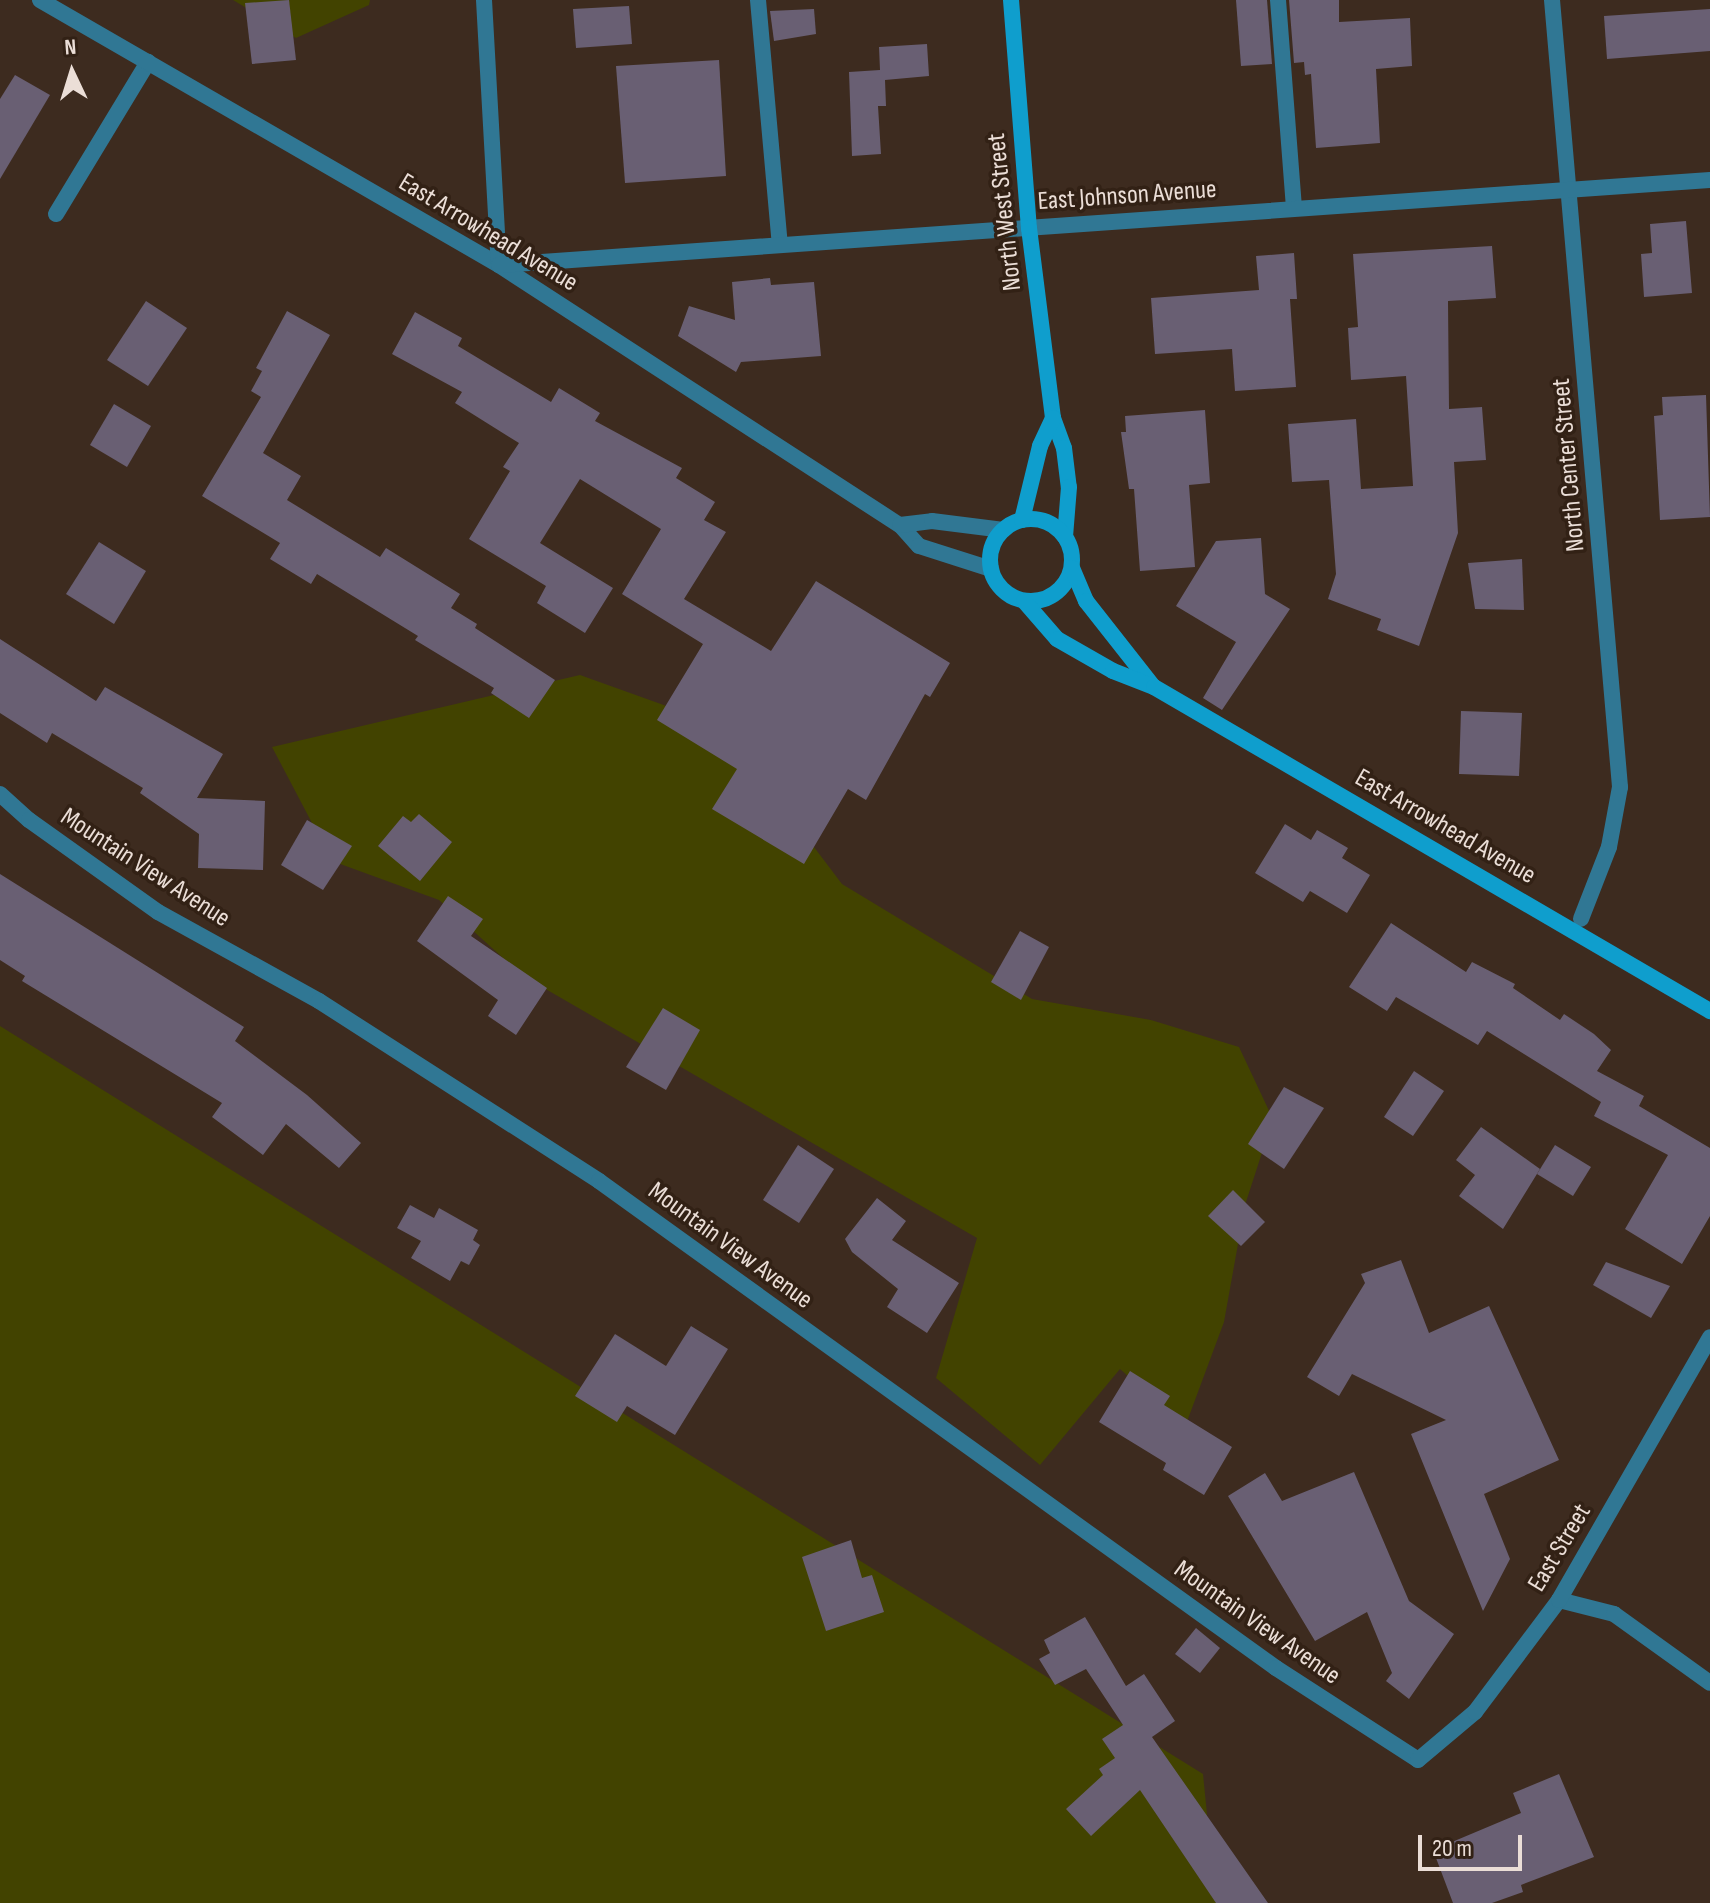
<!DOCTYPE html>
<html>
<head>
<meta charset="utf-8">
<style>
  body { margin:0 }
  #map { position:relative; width:1710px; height:1903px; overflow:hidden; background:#3d2b1f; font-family:"Sofia Sans Condensed",sans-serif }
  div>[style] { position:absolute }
  .green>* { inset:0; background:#424300 }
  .building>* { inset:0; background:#695f73 }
  .lane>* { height:16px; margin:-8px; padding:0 8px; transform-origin:8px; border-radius:8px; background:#307794 }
  .street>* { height:16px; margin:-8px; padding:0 8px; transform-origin:8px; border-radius:8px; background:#307794 }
  .secondary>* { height:16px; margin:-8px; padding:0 8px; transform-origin:8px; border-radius:8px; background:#0f9ecd }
  .secondary>.ring { margin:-8px; padding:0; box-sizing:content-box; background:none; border:16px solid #0f9ecd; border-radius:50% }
  span { translate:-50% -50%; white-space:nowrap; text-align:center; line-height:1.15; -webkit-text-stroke:7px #322115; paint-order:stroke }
  .street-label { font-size:26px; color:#ebded7 }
  .north { position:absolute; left:32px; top:32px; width:80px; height:80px; -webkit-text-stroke:6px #322115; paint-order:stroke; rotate:356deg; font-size:22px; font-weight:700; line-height:32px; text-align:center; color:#ebded7 }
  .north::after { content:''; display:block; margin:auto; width:28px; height:36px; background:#ebded7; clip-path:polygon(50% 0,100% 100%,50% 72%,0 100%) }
  .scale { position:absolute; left:1418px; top:1835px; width:104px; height:36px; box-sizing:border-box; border:4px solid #ebded7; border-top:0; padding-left:10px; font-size:24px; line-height:28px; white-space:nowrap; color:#ebded7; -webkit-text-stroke:6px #322115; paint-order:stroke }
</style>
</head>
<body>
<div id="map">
  <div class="green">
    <div style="clip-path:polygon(233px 0,370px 0,369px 5px,296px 38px)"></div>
    <div style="clip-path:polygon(580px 675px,686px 713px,770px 789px,842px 884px,1032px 999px,1151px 1020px,1239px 1047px,1273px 1119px,1245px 1205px,1224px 1322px,1185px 1427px,1120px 1369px,1040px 1465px,936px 1378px,977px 1238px,523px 976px,439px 900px,332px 861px,272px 747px)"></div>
    <div style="clip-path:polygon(0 1026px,1203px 1774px,1215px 1894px,1228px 1903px,0 1903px)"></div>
  </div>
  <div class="building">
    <div style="clip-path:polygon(289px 0,296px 60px,252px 64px,245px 3px)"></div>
    <div style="clip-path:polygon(1236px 0,1267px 0,1272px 64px,1241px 66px)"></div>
    <div style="clip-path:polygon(1289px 0,1339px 0,1339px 22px,1410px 18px,1412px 66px,1376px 69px,1380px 143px,1316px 148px,1311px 74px,1305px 75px,1304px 62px,1294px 63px)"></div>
    <div style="clip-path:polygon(629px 6px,632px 44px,576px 48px,573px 9px)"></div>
    <div style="clip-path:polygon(814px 9px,816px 34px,774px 41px,770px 11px)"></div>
    <div style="clip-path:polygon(1710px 9px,1710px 51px,1607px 59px,1604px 16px)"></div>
    <div style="clip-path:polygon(927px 44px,929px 76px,885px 80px,886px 106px,878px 106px,881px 154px,852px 156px,849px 72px,880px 70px,879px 47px)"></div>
    <div style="clip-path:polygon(719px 60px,726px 176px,625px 183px,616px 66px)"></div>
    <div style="clip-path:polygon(15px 75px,50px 95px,0 179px,0 99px)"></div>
    <div style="clip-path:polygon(1686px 221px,1692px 293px,1644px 297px,1641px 254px,1652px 253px,1650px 224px)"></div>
    <div style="clip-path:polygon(1492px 246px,1496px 298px,1448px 301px,1449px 409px,1482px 407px,1486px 460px,1454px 462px,1458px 533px,1419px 646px,1377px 630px,1381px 619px,1328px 599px,1336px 574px,1329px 480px,1292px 482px,1288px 424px,1356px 419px,1361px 489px,1413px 486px,1406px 376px,1351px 380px,1348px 328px,1358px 327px,1353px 254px)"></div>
    <div style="clip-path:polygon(1294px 253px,1297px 299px,1290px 299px,1296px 387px,1235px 391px,1232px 349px,1155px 354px,1151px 298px,1259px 290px,1256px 256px)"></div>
    <div style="clip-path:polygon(770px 278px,771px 285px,814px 282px,821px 356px,741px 362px,736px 372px,678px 336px,689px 306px,735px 320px,732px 282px)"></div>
    <div style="clip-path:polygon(146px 301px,187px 328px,148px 386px,107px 360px)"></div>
    <div style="clip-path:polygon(287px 311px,330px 335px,263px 453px,301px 476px,287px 500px,380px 557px,386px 548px,460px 594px,451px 608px,477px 624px,475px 628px,555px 680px,529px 718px,491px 693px,494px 688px,415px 640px,418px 636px,317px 574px,311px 584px,270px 559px,280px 543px,202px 496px,261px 397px,251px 391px,262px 371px,256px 368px)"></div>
    <div style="clip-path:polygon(415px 312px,462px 338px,458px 346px,551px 402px,559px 388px,600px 413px,595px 421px,682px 468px,676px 478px,715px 502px,704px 520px,726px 532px,684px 599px,771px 651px,816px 581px,950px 663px,930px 697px,925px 694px,866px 800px,848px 789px,804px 864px,712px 809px,737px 769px,657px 720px,703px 644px,622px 594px,661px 529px,580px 479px,540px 543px,613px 588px,585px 633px,537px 603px,546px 586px,469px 539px,510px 471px,503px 467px,519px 443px,455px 403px,462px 392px,392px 354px)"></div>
    <div style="clip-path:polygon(1706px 395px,1710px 517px,1660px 520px,1654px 416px,1663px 415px,1662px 397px)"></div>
    <div style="clip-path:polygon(114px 404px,151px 426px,127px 467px,90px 445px)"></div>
    <div style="clip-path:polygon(1205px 410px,1210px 483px,1189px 485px,1195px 567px,1140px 571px,1134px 489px,1129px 489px,1121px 432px,1126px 432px,1125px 416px)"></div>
    <div style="clip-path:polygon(1261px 538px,1265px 594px,1290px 609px,1222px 710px,1203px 698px,1236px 642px,1176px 606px,1216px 541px)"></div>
    <div style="clip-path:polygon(99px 542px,146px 571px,114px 624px,66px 594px)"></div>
    <div style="clip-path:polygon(1522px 559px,1524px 610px,1475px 609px,1468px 563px)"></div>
    <div style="clip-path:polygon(0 639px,96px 701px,105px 687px,223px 754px,197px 798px,265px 801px,263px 870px,198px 868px,199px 834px,140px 793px,143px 788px,52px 733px,47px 743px,0 713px)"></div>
    <div style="clip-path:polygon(1461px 711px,1522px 713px,1519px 776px,1459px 774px)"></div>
    <div style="clip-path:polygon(419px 814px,452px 842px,420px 881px,378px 846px,403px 816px,411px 822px)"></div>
    <div style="clip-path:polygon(307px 820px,352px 846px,323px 890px,281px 865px)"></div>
    <div style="clip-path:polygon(1285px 824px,1311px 840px,1317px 830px,1348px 848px,1342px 858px,1370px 875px,1347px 913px,1310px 891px,1303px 902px,1255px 873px)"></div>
    <div style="clip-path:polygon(0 874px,244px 1027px,235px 1041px,307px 1095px,361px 1143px,339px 1168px,286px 1124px,263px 1155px,212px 1117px,222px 1103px,22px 981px,25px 976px,0 960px)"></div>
    <div style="clip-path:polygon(448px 896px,483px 919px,471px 936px,547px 988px,516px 1035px,488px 1016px,498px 1000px,417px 941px)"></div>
    <div style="clip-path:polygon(1391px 923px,1466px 972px,1472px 962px,1515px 984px,1513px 988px,1560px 1020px,1564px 1014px,1594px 1034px,1611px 1050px,1597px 1071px,1644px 1096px,1639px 1106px,1710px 1148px,1710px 1216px,1682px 1264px,1625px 1229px,1668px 1155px,1594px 1116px,1601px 1102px,1487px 1031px,1478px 1045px,1396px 997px,1387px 1011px,1349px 987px)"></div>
    <div style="clip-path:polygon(1020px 931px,1049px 947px,1021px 1000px,991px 982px)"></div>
    <div style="clip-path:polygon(663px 1008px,700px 1030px,666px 1090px,626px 1067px)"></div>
    <div style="clip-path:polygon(1414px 1071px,1444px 1091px,1413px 1136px,1384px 1117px)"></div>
    <div style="clip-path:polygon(1284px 1087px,1324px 1108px,1284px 1169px,1248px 1144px)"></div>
    <div style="clip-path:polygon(1481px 1127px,1540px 1169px,1503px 1229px,1459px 1196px,1475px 1175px,1456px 1160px)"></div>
    <div style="clip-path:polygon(798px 1145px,834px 1169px,799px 1223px,763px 1200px)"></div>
    <div style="clip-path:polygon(1555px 1145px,1591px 1167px,1573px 1196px,1537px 1174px)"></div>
    <div style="clip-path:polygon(1233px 1190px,1265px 1222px,1241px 1246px,1208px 1216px)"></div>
    <div style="clip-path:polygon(877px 1198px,906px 1221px,892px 1240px,959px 1283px,927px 1333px,887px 1307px,898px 1289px,852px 1252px,845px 1239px)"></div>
    <div style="clip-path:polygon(410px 1205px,434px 1218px,439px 1208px,478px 1230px,473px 1240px,480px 1245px,469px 1265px,461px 1261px,450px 1281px,411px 1258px,421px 1241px,397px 1228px)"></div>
    <div style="clip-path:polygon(1401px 1260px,1429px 1333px,1489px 1306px,1559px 1460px,1484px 1494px,1510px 1559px,1483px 1611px,1411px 1434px,1446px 1420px,1352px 1374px,1339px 1396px,1307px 1377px,1365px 1283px,1361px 1274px)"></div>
    <div style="clip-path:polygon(1606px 1262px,1670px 1286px,1651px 1318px,1593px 1285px)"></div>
    <div style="clip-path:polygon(691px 1326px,728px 1349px,675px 1435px,627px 1406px,617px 1422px,575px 1396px,615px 1334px,666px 1366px)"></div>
    <div style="clip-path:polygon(1130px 1371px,1170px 1396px,1164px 1405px,1232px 1447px,1204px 1495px,1163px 1470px,1166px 1463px,1099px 1422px)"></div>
    <div style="clip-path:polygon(1354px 1472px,1409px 1601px,1454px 1634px,1409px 1699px,1386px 1681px,1392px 1673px,1367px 1612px,1315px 1641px,1228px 1496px,1265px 1473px,1282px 1501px)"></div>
    <div style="clip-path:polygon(851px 1540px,862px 1578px,872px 1575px,884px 1612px,826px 1631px,802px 1557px)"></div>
    <div style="clip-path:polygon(1085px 1617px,1126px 1686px,1144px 1674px,1175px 1721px,1152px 1737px,1268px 1903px,1216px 1903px,1140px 1790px,1091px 1836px,1066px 1809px,1103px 1775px,1099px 1769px,1115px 1758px,1102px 1739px,1123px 1725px,1086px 1669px,1055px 1685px,1039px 1659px,1050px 1653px,1044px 1640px)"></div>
    <div style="clip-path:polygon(1196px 1628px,1220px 1648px,1200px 1673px,1175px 1654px)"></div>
    <div style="clip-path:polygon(1559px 1774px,1594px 1857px,1521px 1885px,1523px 1892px,1492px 1903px,1453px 1903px,1433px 1850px,1521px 1813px,1513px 1793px)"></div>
  </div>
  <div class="lane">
    <div style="left:758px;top:0;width:246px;rotate:84.9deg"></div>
    <div style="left:1278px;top:0;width:209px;rotate:85.6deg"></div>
    <div style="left:56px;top:214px;width:178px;rotate:-58.8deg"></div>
    <div style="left:1559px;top:1600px;width:57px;rotate:14.3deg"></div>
    <div style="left:1614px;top:1614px;width:118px;rotate:35.7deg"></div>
  </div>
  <div class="street">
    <div style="left:40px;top:0;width:530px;rotate:30deg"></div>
    <div style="left:499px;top:265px;width:478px;rotate:33deg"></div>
    <div style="left:900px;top:525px;width:28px;rotate:48deg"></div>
    <div style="left:919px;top:546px;width:76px;rotate:17.7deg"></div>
    <div style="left:484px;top:0;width:265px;rotate:86.8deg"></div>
    <div style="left:1552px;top:0;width:790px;rotate:85.06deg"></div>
    <div style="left:1620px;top:787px;width:61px;rotate:100.4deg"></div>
    <div style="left:1609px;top:847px;width:77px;rotate:111.3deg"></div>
    <div style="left:499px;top:265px;width:1214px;rotate:-4.02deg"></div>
    <div style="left:900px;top:525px;width:32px;rotate:-7deg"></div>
    <div style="left:932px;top:521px;width:72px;rotate:7.2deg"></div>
    <div style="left:0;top:794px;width:39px;rotate:42deg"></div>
    <div style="left:29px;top:820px;width:158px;rotate:35.5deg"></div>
    <div style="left:158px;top:912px;width:184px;rotate:28.9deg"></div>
    <div style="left:319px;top:1001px;width:333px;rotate:32.7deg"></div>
    <div style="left:599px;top:1181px;width:834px;rotate:35.73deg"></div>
    <div style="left:1276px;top:1668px;width:169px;rotate:32.9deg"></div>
    <div style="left:1418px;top:1760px;width:75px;rotate:-40.1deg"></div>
    <div style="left:1475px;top:1712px;width:140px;rotate:-53.1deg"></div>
    <div style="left:1559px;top:1600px;width:303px;rotate:-60.1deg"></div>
  </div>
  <div class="secondary">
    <div style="left:1011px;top:0;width:229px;rotate:85.5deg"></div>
    <div style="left:1029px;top:228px;width:192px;rotate:82.8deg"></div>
    <div style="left:1053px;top:418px;width:32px;rotate:70deg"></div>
    <div style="left:1064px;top:448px;width:39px;rotate:83deg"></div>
    <div style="left:1069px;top:487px;width:50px;rotate:94.6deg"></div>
    <div class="ring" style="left:990px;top:519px;width:66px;height:66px"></div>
    <div style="left:1022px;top:520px;width:76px;rotate:-76.3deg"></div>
    <div style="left:1040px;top:446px;width:31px;rotate:-65deg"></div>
    <div style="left:1072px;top:568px;width:36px;rotate:67deg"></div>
    <div style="left:1086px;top:601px;width:108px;rotate:51.8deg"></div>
    <div style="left:1024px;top:601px;width:50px;rotate:49deg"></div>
    <div style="left:1057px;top:639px;width:64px;rotate:29.7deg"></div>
    <div style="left:1113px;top:671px;width:44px;rotate:21.3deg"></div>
    <div style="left:1154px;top:687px;width:644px;rotate:30.23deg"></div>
  </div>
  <div class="street-label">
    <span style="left:1127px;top:196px;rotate:-4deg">East Johnson Avenue</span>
    <span style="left:1005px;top:212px;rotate:-96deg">North West Street</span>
    <span style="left:488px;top:233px;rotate:31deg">East Arrowhead Avenue</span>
    <span style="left:1569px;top:465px;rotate:-95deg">North Center Street</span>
    <span style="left:1445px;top:827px;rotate:30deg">East Arrowhead Avenue</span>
    <span style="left:145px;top:868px;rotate:33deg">Mountain View Avenue</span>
    <span style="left:730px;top:1246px;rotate:36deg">Mountain View Avenue</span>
    <span style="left:1560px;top:1548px;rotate:-59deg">East Street</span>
    <span style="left:1257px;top:1623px;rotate:35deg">Mountain View Avenue</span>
  </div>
  <div class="north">N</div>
  <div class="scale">20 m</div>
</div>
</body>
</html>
